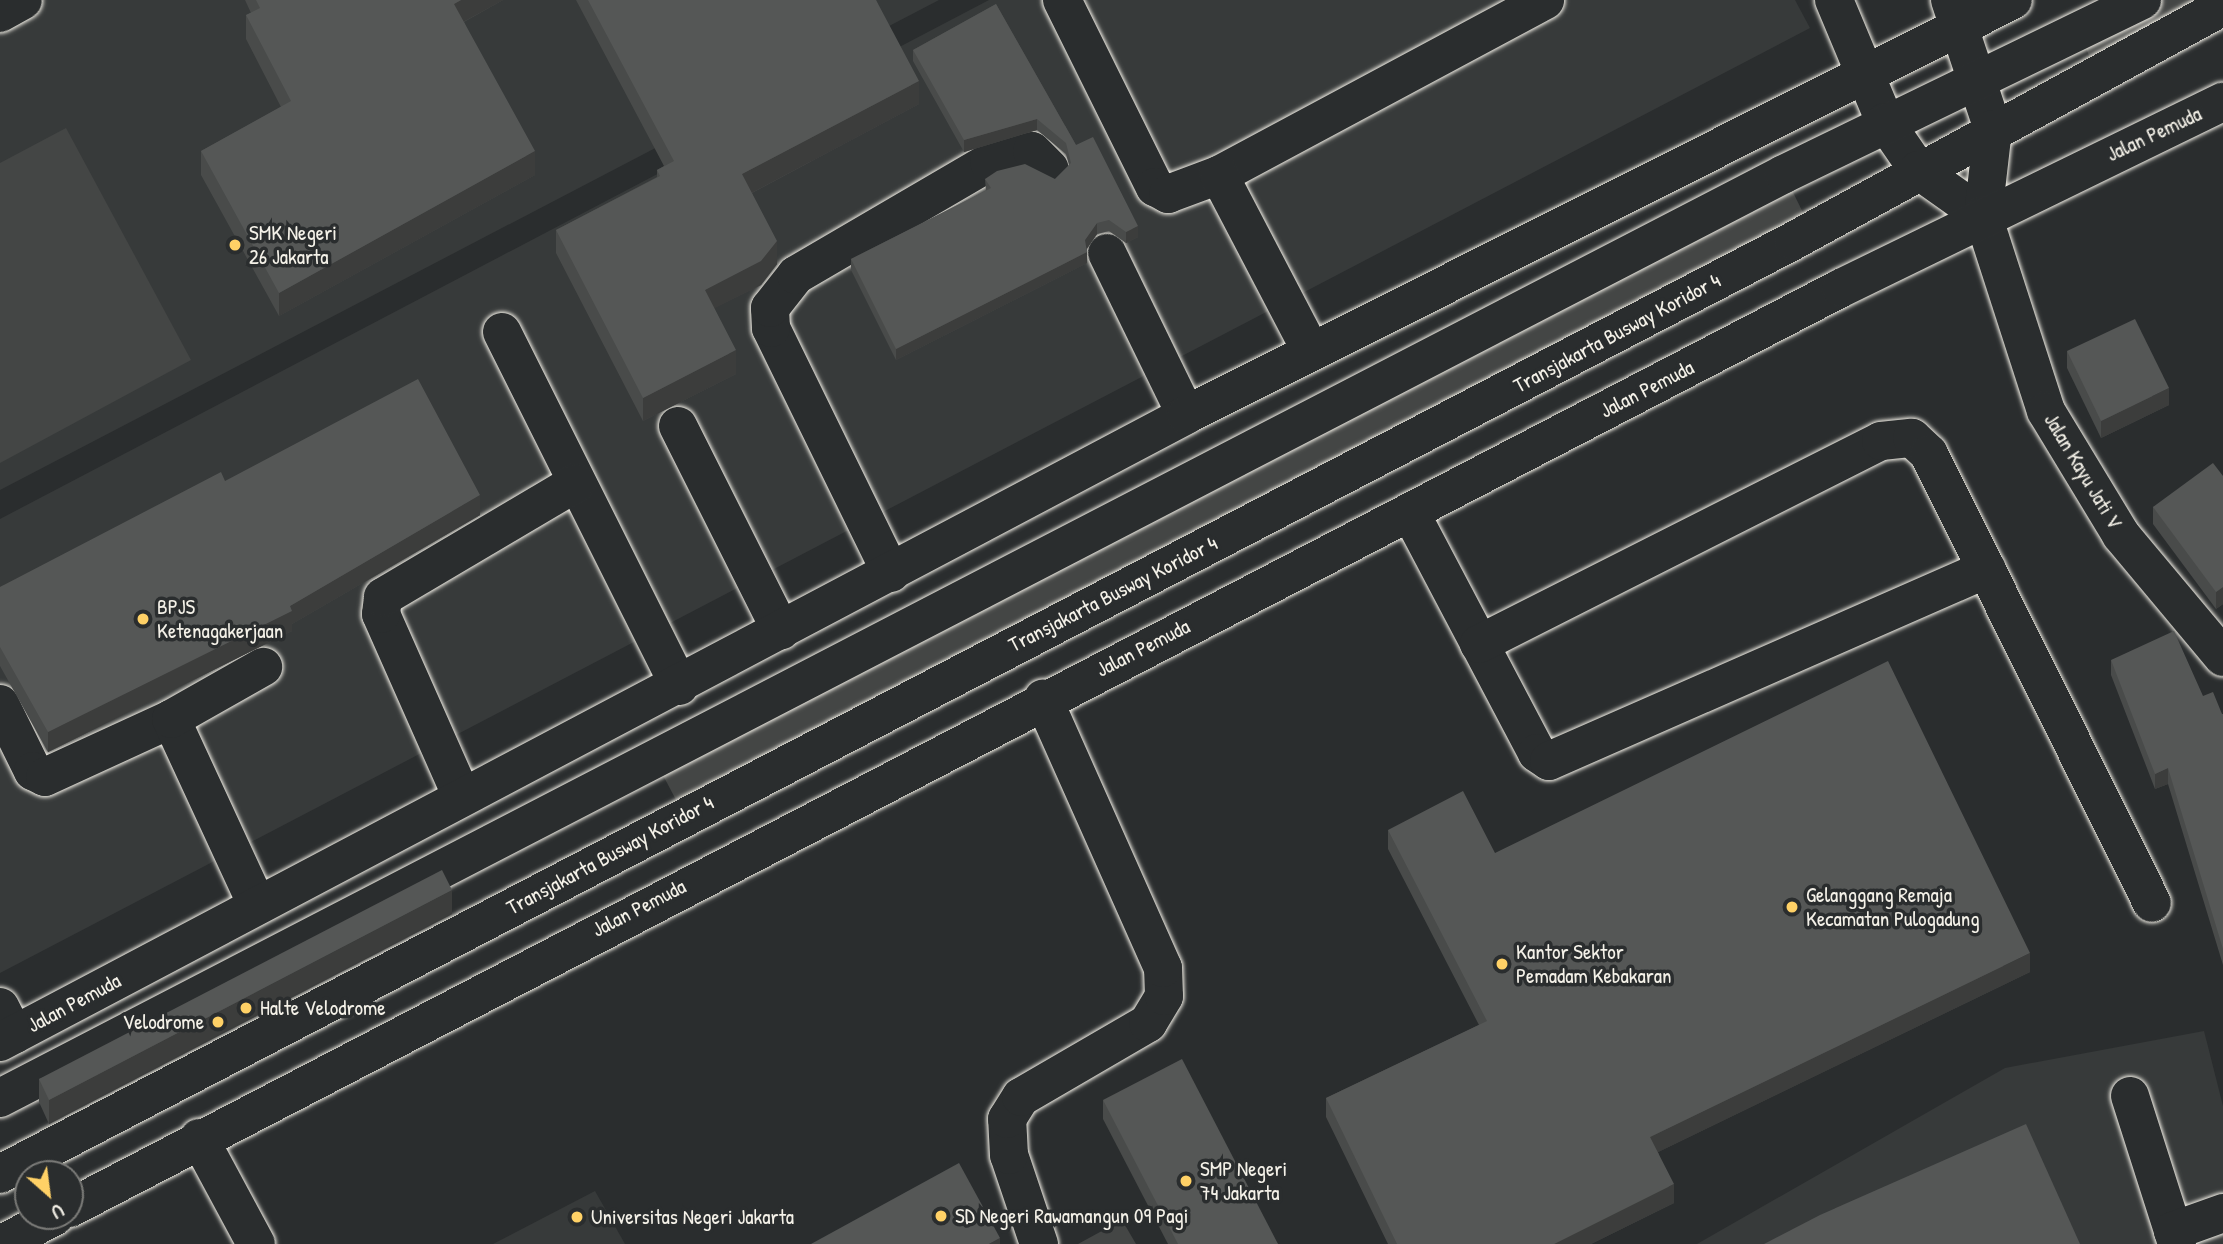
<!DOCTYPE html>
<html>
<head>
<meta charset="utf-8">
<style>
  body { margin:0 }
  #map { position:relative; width:2223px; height:1244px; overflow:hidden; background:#2a2d2e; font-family:"Patrick Hand",sans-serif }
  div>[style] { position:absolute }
  .built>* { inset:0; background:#373a3a }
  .green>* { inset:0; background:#444645 }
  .roads { filter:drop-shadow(0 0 2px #f4f1e8) drop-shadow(0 0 2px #f4f1e8) }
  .minor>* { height:38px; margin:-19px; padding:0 19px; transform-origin:19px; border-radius:19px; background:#2a2d2e }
  .major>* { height:38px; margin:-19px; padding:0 19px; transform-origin:19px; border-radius:19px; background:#2a2d2e }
  .wall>* { inset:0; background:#494b4a }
  .shaded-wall>* { inset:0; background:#3c3d3c }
  .building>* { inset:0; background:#555756 }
  .dots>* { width:19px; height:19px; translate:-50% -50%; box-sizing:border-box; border:4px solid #2a2d2e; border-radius:50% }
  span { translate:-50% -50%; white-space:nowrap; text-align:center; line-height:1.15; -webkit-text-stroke:7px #2a2d2e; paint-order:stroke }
  .street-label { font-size:21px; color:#f4f1e8 }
  .poi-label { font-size:21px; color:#f4f1e8 }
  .left { translate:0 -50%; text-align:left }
  .right { translate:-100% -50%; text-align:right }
  .north { position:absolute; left:14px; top:1160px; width:70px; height:70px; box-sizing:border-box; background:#2a2d2e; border:2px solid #7b7b78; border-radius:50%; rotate:152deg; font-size:19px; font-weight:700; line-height:28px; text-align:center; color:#f4f1e8 }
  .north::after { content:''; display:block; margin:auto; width:24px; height:32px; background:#ffd166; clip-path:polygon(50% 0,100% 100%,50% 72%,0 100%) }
</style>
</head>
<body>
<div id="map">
  <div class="built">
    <div style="clip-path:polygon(0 0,939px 0,0 490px)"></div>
    <div style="clip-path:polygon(989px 0,1795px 0,1810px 28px,0 973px,0 519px)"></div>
    <div style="clip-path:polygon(2204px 1031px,2223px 1106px,2223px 1244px,1697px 1244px,2005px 1068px)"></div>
    <div style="clip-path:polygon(595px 1191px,625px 1244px,493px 1244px)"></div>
  </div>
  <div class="green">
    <div style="clip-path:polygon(2140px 0,2223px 0,2096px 72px,2078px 29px)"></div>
    <div style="clip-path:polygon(66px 128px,191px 360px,0 463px,0 163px)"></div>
    <div style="clip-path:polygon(1784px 174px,1812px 231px,685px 817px,655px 760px)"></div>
    <div style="clip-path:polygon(1122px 1220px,1136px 1244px,1078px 1244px)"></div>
  </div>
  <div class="roads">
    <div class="minor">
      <div style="left:1062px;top:0;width:209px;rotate:63.6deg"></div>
      <div style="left:1155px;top:187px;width:15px;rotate:28deg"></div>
      <div style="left:1168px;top:194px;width:54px;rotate:-20.4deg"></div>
      <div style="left:1219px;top:175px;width:370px;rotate:-28.2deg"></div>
      <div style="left:1834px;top:0;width:132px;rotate:67.3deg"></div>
      <div style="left:1885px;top:122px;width:58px;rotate:55.5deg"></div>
      <div style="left:1918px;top:170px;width:80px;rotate:35.3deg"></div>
      <div style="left:1950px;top:0;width:136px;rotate:71.6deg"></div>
      <div style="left:1993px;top:129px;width:88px;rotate:96.6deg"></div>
      <div style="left:1983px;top:216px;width:205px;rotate:72.1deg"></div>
      <div style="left:2046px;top:411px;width:145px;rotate:58.8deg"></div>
      <div style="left:2121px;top:535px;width:159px;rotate:50.1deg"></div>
      <div style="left:0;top:13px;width:26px;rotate:-29deg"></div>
      <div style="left:1219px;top:175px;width:199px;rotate:62.4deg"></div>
      <div style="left:1107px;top:253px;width:180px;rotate:64deg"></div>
      <div style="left:502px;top:332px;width:396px;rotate:63.4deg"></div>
      <div style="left:678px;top:426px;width:229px;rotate:63.3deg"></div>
      <div style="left:1410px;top:512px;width:272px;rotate:62.2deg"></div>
      <div style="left:1537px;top:753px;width:14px;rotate:34deg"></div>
      <div style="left:1549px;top:761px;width:478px;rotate:-23.7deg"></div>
      <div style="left:891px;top:573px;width:273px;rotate:-116.1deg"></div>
      <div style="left:771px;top:328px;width:20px;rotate:-93deg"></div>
      <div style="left:770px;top:308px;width:42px;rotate:-51.8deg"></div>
      <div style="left:796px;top:275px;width:224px;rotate:-30.3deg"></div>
      <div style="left:989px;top:162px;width:44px;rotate:-14.3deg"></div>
      <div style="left:1032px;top:151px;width:25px;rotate:45deg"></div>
      <div style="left:1479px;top:644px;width:450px;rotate:-26.8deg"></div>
      <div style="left:1881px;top:441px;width:31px;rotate:-6deg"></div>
      <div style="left:1912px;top:438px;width:23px;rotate:43deg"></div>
      <div style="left:1929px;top:454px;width:501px;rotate:63.59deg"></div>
      <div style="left:0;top:704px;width:75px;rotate:63.8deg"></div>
      <div style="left:33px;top:771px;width:13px;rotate:27deg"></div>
      <div style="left:45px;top:777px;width:139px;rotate:-24.7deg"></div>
      <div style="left:462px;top:797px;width:200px;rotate:-113.9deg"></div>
      <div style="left:381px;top:614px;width:17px;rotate:-83deg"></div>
      <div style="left:383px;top:597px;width:224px;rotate:-30.6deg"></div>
      <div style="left:257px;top:905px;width:205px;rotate:-114.8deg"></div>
      <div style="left:171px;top:719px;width:106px;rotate:-29.5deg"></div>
      <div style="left:0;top:1007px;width:31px;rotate:63deg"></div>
      <div style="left:2130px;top:1096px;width:142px;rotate:72.3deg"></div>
      <div style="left:0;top:1098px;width:2009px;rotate:-27.38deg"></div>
      <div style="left:1784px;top:174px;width:398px;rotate:-25.9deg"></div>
      <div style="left:199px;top:1138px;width:120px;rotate:61.7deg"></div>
      <div style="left:0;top:1174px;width:2021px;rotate:-27.49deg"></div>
      <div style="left:1793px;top:241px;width:490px;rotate:-28.6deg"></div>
      <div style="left:1039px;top:1244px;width:94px;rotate:-108.6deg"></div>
      <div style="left:1009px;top:1155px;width:36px;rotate:-93deg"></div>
      <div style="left:1007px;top:1119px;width:26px;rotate:-58deg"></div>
      <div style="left:1021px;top:1097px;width:147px;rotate:-30.2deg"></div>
      <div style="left:1148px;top:1023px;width:31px;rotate:-59deg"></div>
      <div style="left:1164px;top:996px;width:28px;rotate:-92deg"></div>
      <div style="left:1163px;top:968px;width:295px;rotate:-114deg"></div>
      <div style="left:2177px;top:1244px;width:14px;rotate:-107deg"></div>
      <div style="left:2173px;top:1231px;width:53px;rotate:-19.8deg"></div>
    </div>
    <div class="major">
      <div style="left:0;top:1042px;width:1342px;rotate:-27.86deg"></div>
      <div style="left:1186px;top:415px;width:925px;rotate:-26.65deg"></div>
      <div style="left:70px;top:1208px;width:1996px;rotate:-27.45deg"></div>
      <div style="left:1841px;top:288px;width:425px;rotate:-26deg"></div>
      <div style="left:2px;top:1244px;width:60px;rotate:-27.8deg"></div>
    </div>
  </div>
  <div class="wall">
    <div style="clip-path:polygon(245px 0,503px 0,464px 22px,535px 175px,279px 316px,201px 175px,201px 151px,281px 107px,246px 39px,246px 15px,251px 13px)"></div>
    <div style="clip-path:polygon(576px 0,876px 0,919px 104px,752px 193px,777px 264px,761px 285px,714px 308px,736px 374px,643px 421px,556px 253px,556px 230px,657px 177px,657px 170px,664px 166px)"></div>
    <div style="clip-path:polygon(996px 4px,1076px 145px,1138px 237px,1126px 243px,1109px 231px,1097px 234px,1087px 249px,1087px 263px,896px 360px,851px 270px,851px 259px,986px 191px,985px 179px,1055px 179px,1069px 165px,1066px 154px,1037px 130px,964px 152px,913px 61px,913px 50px)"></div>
    <div style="clip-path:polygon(2067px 351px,2169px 405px,2101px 438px,2067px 368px)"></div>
    <div style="clip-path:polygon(2223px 476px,2223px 604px,2216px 609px,2153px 524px,2153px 507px)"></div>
    <div style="clip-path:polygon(225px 481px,480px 515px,292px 624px,292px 631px,48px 752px,0 666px,0 587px)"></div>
    <div style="clip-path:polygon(2111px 660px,2203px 696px,2222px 714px,2223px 714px,2223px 965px,2168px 784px,2155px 789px,2111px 675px)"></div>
    <div style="clip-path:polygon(1388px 830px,1495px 853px,2030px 972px,1658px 1152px,1674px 1203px,1591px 1244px,1388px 1244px,1326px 1117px,1326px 1098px,1479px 1025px,1388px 849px)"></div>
    <div style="clip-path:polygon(452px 914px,49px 1124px,39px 1102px,39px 1079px)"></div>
    <div style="clip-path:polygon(1103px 1100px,1278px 1244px,1168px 1244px,1103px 1119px)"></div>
  </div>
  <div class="shaded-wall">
    <div style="clip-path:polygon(461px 0,503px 0,454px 27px,454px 4px)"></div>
    <div style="clip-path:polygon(919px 81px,919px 104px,742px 198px,742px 174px)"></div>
    <div style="clip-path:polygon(1037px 119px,1037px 130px,964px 152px,964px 140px)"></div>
    <div style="clip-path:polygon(535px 151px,535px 175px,279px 316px,279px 293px)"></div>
    <div style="clip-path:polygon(1097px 223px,1097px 234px,1085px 251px,1085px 240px)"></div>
    <div style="clip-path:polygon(1138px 226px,1138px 237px,1126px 243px,1126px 232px)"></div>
    <div style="clip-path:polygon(777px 241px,777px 264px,761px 285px,705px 313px,705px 290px)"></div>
    <div style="clip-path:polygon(1087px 252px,1087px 263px,896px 360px,896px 349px)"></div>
    <div style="clip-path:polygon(736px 350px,736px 374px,643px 421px,643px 398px)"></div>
    <div style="clip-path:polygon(2169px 388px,2169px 405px,2101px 438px,2101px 421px)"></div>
    <div style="clip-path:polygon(480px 495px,480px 515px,292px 624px,292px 631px,48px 752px,48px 732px,290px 606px)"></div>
    <div style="clip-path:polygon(2223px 587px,2223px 604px,2216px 609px,2216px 592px)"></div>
    <div style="clip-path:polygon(2168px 768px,2168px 784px,2155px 789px,2155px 774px)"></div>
    <div style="clip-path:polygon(452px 890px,452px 914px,49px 1124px,49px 1100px)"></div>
    <div style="clip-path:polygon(2030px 953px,2030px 972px,1650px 1156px,1650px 1137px)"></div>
    <div style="clip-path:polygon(1674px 1184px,1674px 1203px,1591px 1244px,1554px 1244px)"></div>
    <div style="clip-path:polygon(1000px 1238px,1000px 1244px,989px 1244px)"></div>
  </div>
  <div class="building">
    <div style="clip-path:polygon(256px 0,461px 0,454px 4px,535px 151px,279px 293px,201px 151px,291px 101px,246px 15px,260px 8px)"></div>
    <div style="clip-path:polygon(588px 0,876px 0,919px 81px,742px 174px,777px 241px,761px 261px,705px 290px,736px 350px,643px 398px,556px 230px,660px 176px,657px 170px,674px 161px)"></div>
    <div style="clip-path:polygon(996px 4px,1076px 145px,1093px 137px,1138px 226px,1126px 232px,1109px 220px,1097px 223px,1085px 240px,1087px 252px,896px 349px,851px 259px,991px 188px,985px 179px,997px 171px,1025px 164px,1055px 179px,1071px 163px,1066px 143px,1037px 119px,964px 140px,913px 50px)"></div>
    <div style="clip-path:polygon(2135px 319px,2169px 388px,2101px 421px,2067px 351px)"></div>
    <div style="clip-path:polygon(418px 379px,480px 495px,290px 606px,292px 611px,48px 732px,0 647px,0 587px,221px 472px,225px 481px)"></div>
    <div style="clip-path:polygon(2213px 463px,2223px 476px,2223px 587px,2216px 592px,2153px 507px)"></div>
    <div style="clip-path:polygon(2174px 631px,2203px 696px,2213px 692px,2222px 714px,2223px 714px,2223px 949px,2168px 768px,2155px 774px,2111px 660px)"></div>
    <div style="clip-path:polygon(1888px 661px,2030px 953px,1650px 1137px,1674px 1184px,1554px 1244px,1397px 1244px,1326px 1098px,1487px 1021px,1388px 830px,1463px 791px,1495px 853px)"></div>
    <div style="clip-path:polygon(442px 870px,452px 890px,49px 1100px,39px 1079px)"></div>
    <div style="clip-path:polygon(1182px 1059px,1278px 1244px,1178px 1244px,1103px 1100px)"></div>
    <div style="clip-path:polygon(2026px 1124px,2080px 1244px,1764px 1244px,1820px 1215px)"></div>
    <div style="clip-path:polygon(959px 1163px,1000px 1238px,989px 1244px,811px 1244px)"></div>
  </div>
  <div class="dots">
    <div style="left:235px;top:245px;background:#ffd166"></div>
    <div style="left:143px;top:619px;background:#ffd166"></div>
    <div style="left:1792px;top:907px;background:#ffd166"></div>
    <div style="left:1502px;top:964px;background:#ffd166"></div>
    <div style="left:246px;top:1008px;background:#ffd166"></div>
    <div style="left:218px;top:1022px;background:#ffd166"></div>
    <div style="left:1186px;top:1181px;background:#ffd166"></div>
    <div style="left:941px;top:1216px;background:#ffd166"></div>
    <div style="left:577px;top:1217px;background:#ffd166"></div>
  </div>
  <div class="street-label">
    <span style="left:2154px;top:134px;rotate:-25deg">Jalan Pemuda</span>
    <span style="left:1617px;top:333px;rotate:-28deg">Transjakarta Busway Koridor 4</span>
    <span style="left:1647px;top:389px;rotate:-27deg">Jalan Pemuda</span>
    <span style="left:2083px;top:471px;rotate:59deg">Jalan Kayu Jati V</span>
    <span style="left:1113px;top:594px;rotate:-27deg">Transjakarta Busway Koridor 4</span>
    <span style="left:1143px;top:648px;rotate:-27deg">Jalan Pemuda</span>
    <span style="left:610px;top:855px;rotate:-28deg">Transjakarta Busway Koridor 4</span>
    <span style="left:639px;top:908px;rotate:-27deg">Jalan Pemuda</span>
    <span style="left:74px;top:1003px;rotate:-28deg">Jalan Pemuda</span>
  </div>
  <div class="poi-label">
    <span class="left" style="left:249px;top:245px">SMK Negeri<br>26 Jakarta</span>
    <span class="left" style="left:157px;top:619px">BPJS<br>Ketenagakerjaan</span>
    <span class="left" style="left:1806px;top:907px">Gelanggang Remaja<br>Kecamatan Pulogadung</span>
    <span class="left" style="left:1516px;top:964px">Kantor Sektor<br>Pemadam Kebakaran</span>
    <span class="left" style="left:260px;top:1008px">Halte Velodrome</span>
    <span class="right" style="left:204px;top:1022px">Velodrome</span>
    <span class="left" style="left:1200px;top:1181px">SMP Negeri<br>74 Jakarta</span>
    <span class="left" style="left:955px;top:1216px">SD Negeri Rawamangun 09 Pagi</span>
    <span class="left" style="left:591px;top:1217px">Universitas Negeri Jakarta</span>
  </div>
  <div class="north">U</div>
</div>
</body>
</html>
